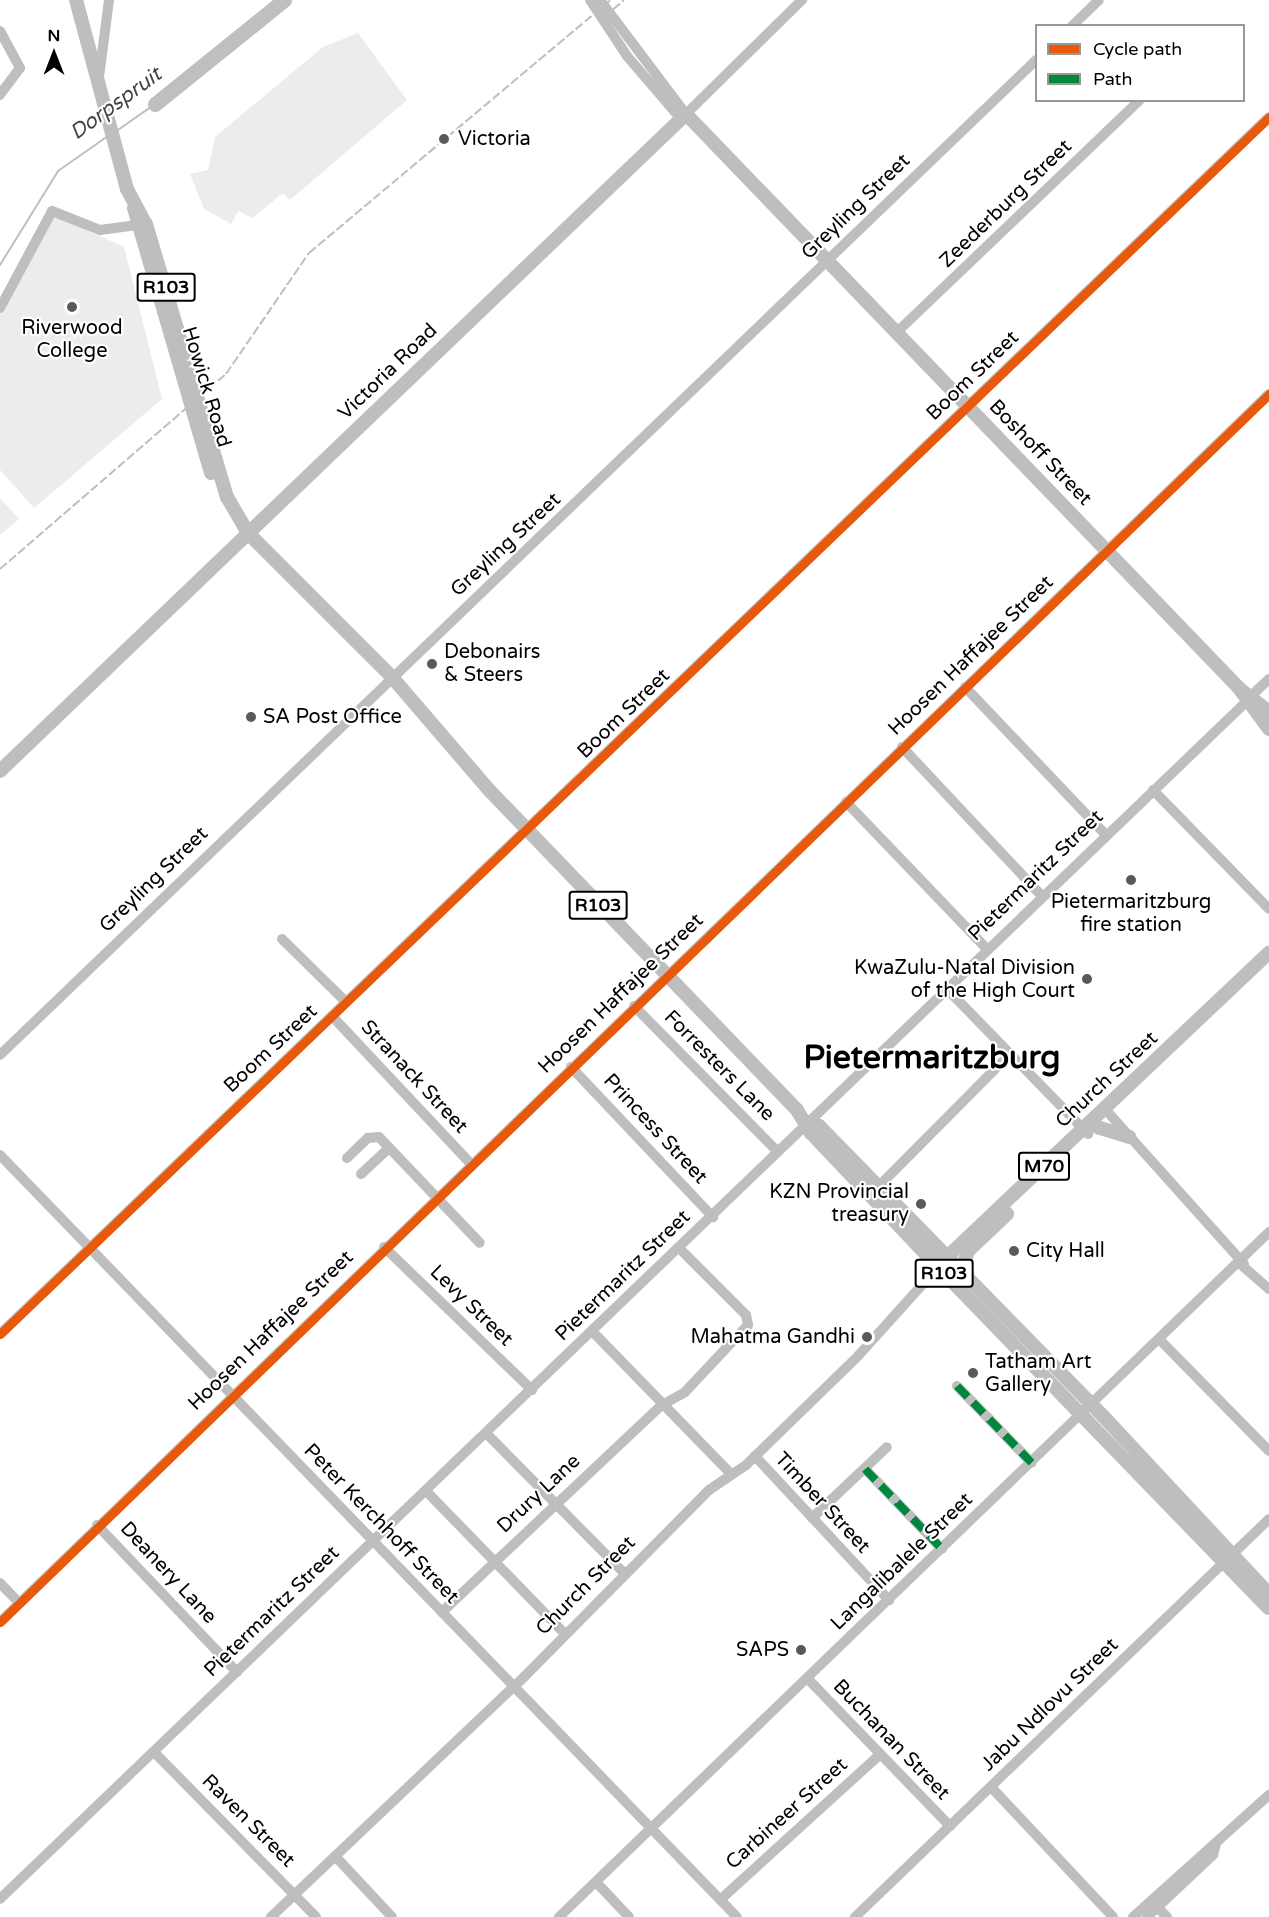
<!DOCTYPE html>
<html>
<head>
<meta charset="utf-8">
<style>
  body { margin:0 }
  #map { position:relative; width:1269px; height:1917px; overflow:hidden; background:#fff; font-family:"Varela Round",sans-serif }
  div>[style] { position:absolute }
  .green>* { inset:0; background:#ececec }
  .stream>* { height:2px; margin:-1px; padding:0 1px; transform-origin:1px; border-radius:1px; background:#bfbfbf }
  .river>* { height:15px; margin:-7.5px; padding:0 7.5px; transform-origin:7.5px; border-radius:7.5px; background:#bfbfbf }
  .minor>* { height:10px; margin:-5px; padding:0 5px; transform-origin:5px; border-radius:5px; background:#bebebe }
  .major>* { height:14px; margin:-7px; padding:0 7px; transform-origin:7px; border-radius:7px; background:#bebebe }
  .rail>* { height:2px; margin-top:-1px; transform-origin:0; background:repeating-linear-gradient(90deg,#bebebe 0 9px,transparent 0 12px) }
  .quiet>* { height:8px; margin-top:-4px; transform-origin:0; background:repeating-linear-gradient(90deg,#00873e 0 15px,transparent 0 23px) }
  .cycleway>* { height:9px; margin:-4.5px; padding:0 4.5px; transform-origin:4.5px; border-radius:4.5px; background:#e8590c }
  .dots>* { width:16px; height:16px; translate:-50% -50%; box-sizing:border-box; border:3px solid #fff; border-radius:50% }
  span { translate:-50% -50%; white-space:nowrap; text-align:center; line-height:1.15; -webkit-text-stroke:4.5px #fff; paint-order:stroke }
  .shield-label span { padding:2px 4px; background:#fff; border:2px solid; border-radius:4px; -webkit-text-stroke-width:0 }
  .shield-label { font-size:18px; color:#000; font-weight:700 }
  .poi-label { font-size:20px; color:#000 }
  .left { translate:0 -50%; text-align:left }
  .right { translate:-100% -50%; text-align:right }
  .street-label { font-size:20px; color:#000 }
  .water-label { font-size:21px; color:#444; font-style:italic }
  .town-label { font-size:32px; color:#000; font-weight:700 }
  .legend { position:absolute; left:1035px; top:24px; width:210px; height:78px; box-sizing:border-box; background:#fff; border:2px solid #999; margin:0; padding:8px 10px; list-style:none; font-size:18px; color:#000 }
  .legend li { display:flex; align-items:center; gap:12px; height:30px }
  .legend b { width:30px; border:2px solid #999 }
  .north { position:absolute; left:24px; top:24px; width:60px; height:60px; -webkit-text-stroke:4px #fff; paint-order:stroke; rotate:0deg; font-size:16px; font-weight:700; line-height:24px; text-align:center; color:#000 }
  .north::after { content:''; display:block; margin:auto; width:21px; height:27px; background:#000; clip-path:polygon(50% 0,100% 100%,50% 72%,0 100%) }
</style>
</head>
<body>
<div id="map">
  <div class="green">
    <div style="clip-path:polygon(358px 33px,407px 100px,290px 200px,283px 193px,252px 218px,238px 211px,231px 224px,204px 209px,190px 174px,208px 170px,215px 137px,323px 47px)"></div>
    <div style="clip-path:polygon(53px 215px,124px 247px,162px 399px,34px 508px,0 470px,0 314px)"></div>
    <div style="clip-path:polygon(0 498px,19px 519px,0 535px)"></div>
  </div>
  <div class="stream">
    <div style="left:118px;top:130px;width:45px;rotate:-35.1deg"></div>
    <div style="left:0;top:265px;width:110px;rotate:-58.3deg"></div>
    <div style="left:58px;top:171px;width:61px;rotate:-35deg"></div>
  </div>
  <div class="river">
    <div style="left:155px;top:104px;width:166px;rotate:-38.9deg"></div>
  </div>
  <div class="minor">
    <div style="left:590px;top:0;width:67px;rotate:56.5deg"></div>
    <div style="left:627px;top:56px;width:74px;rotate:49.4deg"></div>
    <div style="left:675px;top:112px;width:11px;rotate:10deg"></div>
    <div style="left:600px;top:0;width:143px;rotate:53deg"></div>
    <div style="left:1072px;top:26px;width:37px;rotate:-44deg"></div>
    <div style="left:0;top:31px;width:42px;rotate:61.6deg"></div>
    <div style="left:20px;top:68px;width:34px;rotate:127deg"></div>
    <div style="left:99px;top:77px;width:78px;rotate:-82.6deg"></div>
    <div style="left:686px;top:114px;width:163px;rotate:-44.5deg"></div>
    <div style="left:0;top:308px;width:110px;rotate:-61.8deg"></div>
    <div style="left:52px;top:211px;width:52px;rotate:21.6deg"></div>
    <div style="left:100px;top:230px;width:45px;rotate:-7.6deg"></div>
    <div style="left:896px;top:333px;width:337px;rotate:-43.7deg"></div>
    <div style="left:965px;top:687px;width:204px;rotate:46.4deg"></div>
    <div style="left:1253px;top:694px;width:22px;rotate:-43deg"></div>
    <div style="left:902px;top:747px;width:204px;rotate:46.8deg"></div>
    <div style="left:1153px;top:790px;width:166px;rotate:45.7deg"></div>
    <div style="left:846px;top:802px;width:205px;rotate:46.2deg"></div>
    <div style="left:282px;top:939px;width:90px;rotate:44.5deg"></div>
    <div style="left:948px;top:990px;width:201px;rotate:45.8deg"></div>
    <div style="left:634px;top:1006px;width:205px;rotate:45.4deg"></div>
    <div style="left:332px;top:1016px;width:202px;rotate:46.8deg"></div>
    <div style="left:0;top:1055px;width:1436px;rotate:-43.84deg"></div>
    <div style="left:571px;top:1067px;width:207px;rotate:46.6deg"></div>
    <div style="left:1105px;top:1109px;width:208px;rotate:48.1deg"></div>
    <div style="left:0;top:1155px;width:1060px;rotate:45.96deg"></div>
    <div style="left:347px;top:1158px;width:29px;rotate:-44deg"></div>
    <div style="left:368px;top:1138px;width:11px;rotate:-5deg"></div>
    <div style="left:379px;top:1137px;width:146px;rotate:46.4deg"></div>
    <div style="left:361px;top:1174px;width:38px;rotate:-43deg"></div>
    <div style="left:877px;top:1188px;width:186px;rotate:-45.2deg"></div>
    <div style="left:384px;top:1247px;width:206px;rotate:44deg"></div>
    <div style="left:1238px;top:1262px;width:41px;rotate:41.1deg"></div>
    <div style="left:592px;top:1331px;width:197px;rotate:45.8deg"></div>
    <div style="left:0;top:1334px;width:1758px;rotate:-43.8deg"></div>
    <div style="left:1159px;top:1339px;width:157px;rotate:45.5deg"></div>
    <div style="left:957px;top:1386px;width:107px;rotate:45.8deg"></div>
    <div style="left:487px;top:1434px;width:197px;rotate:45.4deg"></div>
    <div style="left:755px;top:1456px;width:197px;rotate:47.1deg"></div>
    <div style="left:865px;top:1469px;width:111px;rotate:46.1deg"></div>
    <div style="left:427px;top:1492px;width:198px;rotate:45.8deg"></div>
    <div style="left:812px;top:1518px;width:103px;rotate:-43.4deg"></div>
    <div style="left:97px;top:1525px;width:203px;rotate:46.4deg"></div>
    <div style="left:0;top:1583px;width:28px;rotate:46deg"></div>
    <div style="left:442px;top:1612px;width:302px;rotate:-43.3deg"></div>
    <div style="left:662px;top:1405px;width:26px;rotate:-29deg"></div>
    <div style="left:685px;top:1392px;width:92px;rotate:-46.8deg"></div>
    <div style="left:748px;top:1325px;width:10px;rotate:-101deg"></div>
    <div style="left:746px;top:1315px;width:93px;rotate:-135deg"></div>
    <div style="left:0;top:1622px;width:1766px;rotate:-44.06deg"></div>
    <div style="left:807px;top:1678px;width:206px;rotate:46deg"></div>
    <div style="left:154px;top:1752px;width:231px;rotate:45.5deg"></div>
    <div style="left:991px;top:1787px;width:178px;rotate:46.8deg"></div>
    <div style="left:335px;top:1856px;width:83px;rotate:46.9deg"></div>
    <div style="left:596px;top:1882px;width:48px;rotate:46.7deg"></div>
    <div style="left:0;top:1899px;width:1728px;rotate:-43.85deg"></div>
    <div style="left:720px;top:1900px;width:214px;rotate:-42.3deg"></div>
    <div style="left:1152px;top:1902px;width:21px;rotate:45deg"></div>
    <div style="left:271px;top:1917px;width:349px;rotate:-43.5deg"></div>
    <div style="left:524px;top:1677px;width:263px;rotate:-45.3deg"></div>
    <div style="left:709px;top:1490px;width:45px;rotate:-34deg"></div>
    <div style="left:746px;top:1465px;width:156px;rotate:-44.2deg"></div>
    <div style="left:858px;top:1356px;width:120px;rotate:-48deg"></div>
    <div style="left:559px;top:1917px;width:987px;rotate:-43.97deg"></div>
    <div style="left:855px;top:1917px;width:574px;rotate:-43.87deg"></div>
    <div style="left:1133px;top:1917px;width:183px;rotate:-41.9deg"></div>
    <div style="left:1147px;top:1917px;width:91px;rotate:-43.2deg"></div>
    <div style="left:1213px;top:1855px;width:11px;rotate:-75deg"></div>
  </div>
  <div class="major">
    <div style="left:76px;top:0;width:196px;rotate:74.9deg"></div>
    <div style="left:127px;top:189px;width:40px;rotate:62deg"></div>
    <div style="left:146px;top:224px;width:285px;rotate:73.5deg"></div>
    <div style="left:227px;top:497px;width:42px;rotate:59.7deg"></div>
    <div style="left:248px;top:533px;width:202px;rotate:45deg"></div>
    <div style="left:391px;top:676px;width:152px;rotate:49.3deg"></div>
    <div style="left:490px;top:791px;width:443px;rotate:46.1deg"></div>
    <div style="left:797px;top:1110px;width:27px;rotate:59deg"></div>
    <div style="left:811px;top:1133px;width:185px;rotate:46.5deg"></div>
    <div style="left:938px;top:1267px;width:475px;rotate:45.9deg"></div>
    <div style="left:134px;top:208px;width:276px;rotate:73.8deg"></div>
    <div style="left:1241px;top:690px;width:36px;rotate:38deg"></div>
    <div style="left:0;top:771px;width:950px;rotate:-43.76deg"></div>
    <div style="left:686px;top:114px;width:797px;rotate:46.07deg"></div>
    <div style="left:1239px;top:688px;width:51px;rotate:53.8deg"></div>
    <div style="left:808px;top:1122px;width:12px;rotate:20deg"></div>
    <div style="left:819px;top:1126px;width:406px;rotate:45.6deg"></div>
    <div style="left:1103px;top:1416px;width:243px;rotate:47deg"></div>
    <div style="left:1097px;top:1127px;width:34px;rotate:17deg"></div>
    <div style="left:945px;top:1259px;width:446px;rotate:-43.4deg"></div>
    <div style="left:961px;top:1274px;width:24px;rotate:-73deg"></div>
    <div style="left:968px;top:1251px;width:54px;rotate:-43.5deg"></div>
  </div>
  <div class="rail">
    <div style="left:604px;top:17px;width:26px;rotate:-40deg"></div>
    <div style="left:0;top:569px;width:298px;rotate:-40.8deg"></div>
    <div style="left:226px;top:374px;width:147px;rotate:-55.6deg"></div>
    <div style="left:309px;top:253px;width:393px;rotate:-40deg"></div>
  </div>
  <div class="quiet">
    <div style="left:957px;top:1386px;width:107px;rotate:45.8deg"></div>
    <div style="left:865px;top:1469px;width:111px;rotate:46.1deg"></div>
  </div>
  <div class="cycleway">
    <div style="left:0;top:1334px;width:1758px;rotate:-43.8deg"></div>
    <div style="left:0;top:1622px;width:1766px;rotate:-44.06deg"></div>
  </div>
  <div class="dots">
    <div style="left:444px;top:139px;background:#595959"></div>
    <div style="left:72px;top:307px;background:#595959"></div>
    <div style="left:432px;top:664px;background:#595959"></div>
    <div style="left:251px;top:717px;background:#595959"></div>
    <div style="left:1131px;top:880px;background:#595959"></div>
    <div style="left:1087px;top:979px;background:#595959"></div>
    <div style="left:921px;top:1204px;background:#595959"></div>
    <div style="left:1014px;top:1251px;background:#595959"></div>
    <div style="left:867px;top:1337px;background:#595959"></div>
    <div style="left:973px;top:1373px;background:#595959"></div>
    <div style="left:801px;top:1650px;background:#595959"></div>
  </div>
  <div class="shield-label">
    <span style="left:166px;top:287px">R103</span>
    <span style="left:598px;top:905px">R103</span>
    <span style="left:1044px;top:1166px">M70</span>
    <span style="left:944px;top:1273px">R103</span>
  </div>
  <div class="poi-label">
    <span class="left" style="left:458px;top:139px">Victoria</span>
    <span style="left:72px;top:340px">Riverwood<br>College</span>
    <span class="left" style="left:444px;top:664px">Debonairs<br>&amp; Steers</span>
    <span class="left" style="left:263px;top:717px">SA Post Office</span>
    <span style="left:1131px;top:914px">Pietermaritzburg<br>fire station</span>
    <span class="right" style="left:1075px;top:980px">KwaZulu-Natal Division<br>of the High Court</span>
    <span class="right" style="left:909px;top:1204px">KZN Provincial<br>treasury</span>
    <span class="left" style="left:1026px;top:1251px">City Hall</span>
    <span class="right" style="left:855px;top:1337px">Mahatma Gandhi</span>
    <span class="left" style="left:985px;top:1374px">Tatham Art<br>Gallery</span>
    <span class="right" style="left:789px;top:1650px">SAPS</span>
  </div>
  <div class="street-label">
    <span style="left:1006px;top:204px;rotate:-44deg">Zeederburg Street</span>
    <span style="left:856px;top:207px;rotate:-44deg">Greyling Street</span>
    <span style="left:388px;top:372px;rotate:-44deg">Victoria Road</span>
    <span style="left:973px;top:376px;rotate:-44deg">Boom Street</span>
    <span style="left:206px;top:387px;rotate:73deg">Howick Road</span>
    <span style="left:1040px;top:453px;rotate:46deg">Boshoff Street</span>
    <span style="left:506px;top:545px;rotate:-43deg">Greyling Street</span>
    <span style="left:971px;top:656px;rotate:-44deg">Hoosen Haffajee Street</span>
    <span style="left:624px;top:714px;rotate:-44deg">Boom Street</span>
    <span style="left:1036px;top:876px;rotate:-44deg">Pietermaritz Street</span>
    <span style="left:154px;top:880px;rotate:-44deg">Greyling Street</span>
    <span style="left:621px;top:994px;rotate:-44deg">Hoosen Haffajee Street</span>
    <span style="left:271px;top:1049px;rotate:-43deg">Boom Street</span>
    <span style="left:719px;top:1066px;rotate:45deg">Forresters Lane</span>
    <span style="left:414px;top:1077px;rotate:47deg">Stranack Street</span>
    <span style="left:1107px;top:1080px;rotate:-43deg">Church Street</span>
    <span style="left:655px;top:1129px;rotate:47deg">Princess Street</span>
    <span style="left:623px;top:1276px;rotate:-44deg">Pietermaritz Street</span>
    <span style="left:471px;top:1306px;rotate:44deg">Levy Street</span>
    <span style="left:271px;top:1331px;rotate:-44deg">Hoosen Haffajee Street</span>
    <span style="left:539px;top:1494px;rotate:-43deg">Drury Lane</span>
    <span style="left:822px;top:1503px;rotate:47deg">Timber Street</span>
    <span style="left:381px;top:1524px;rotate:46deg">Peter Kerchhoff Street</span>
    <span style="left:902px;top:1562px;rotate:-44deg">Langalibalele Street</span>
    <span style="left:168px;top:1573px;rotate:47deg">Deanery Lane</span>
    <span style="left:586px;top:1586px;rotate:-45deg">Church Street</span>
    <span style="left:272px;top:1612px;rotate:-44deg">Pietermaritz Street</span>
    <span style="left:1050px;top:1705px;rotate:-44deg">Jabu Ndlovu Street</span>
    <span style="left:891px;top:1740px;rotate:46deg">Buchanan Street</span>
    <span style="left:787px;top:1814px;rotate:-42deg">Carbineer Street</span>
    <span style="left:248px;top:1821px;rotate:45deg">Raven Street</span>
  </div>
  <div class="water-label">
    <span style="left:116px;top:104px;rotate:-36deg">Dorpspruit</span>
  </div>
  <div class="town-label">
    <span style="left:932px;top:1058px">Pietermaritzburg</span>
  </div>
  <ul class="legend">
  <li><b style="height:8px;background:#e8590c"></b>Cycle path</li>
  <li><b style="height:8px;background:#00873e"></b>Path</li>
  </ul>
  <div class="north">N</div>
</div>
</body>
</html>
